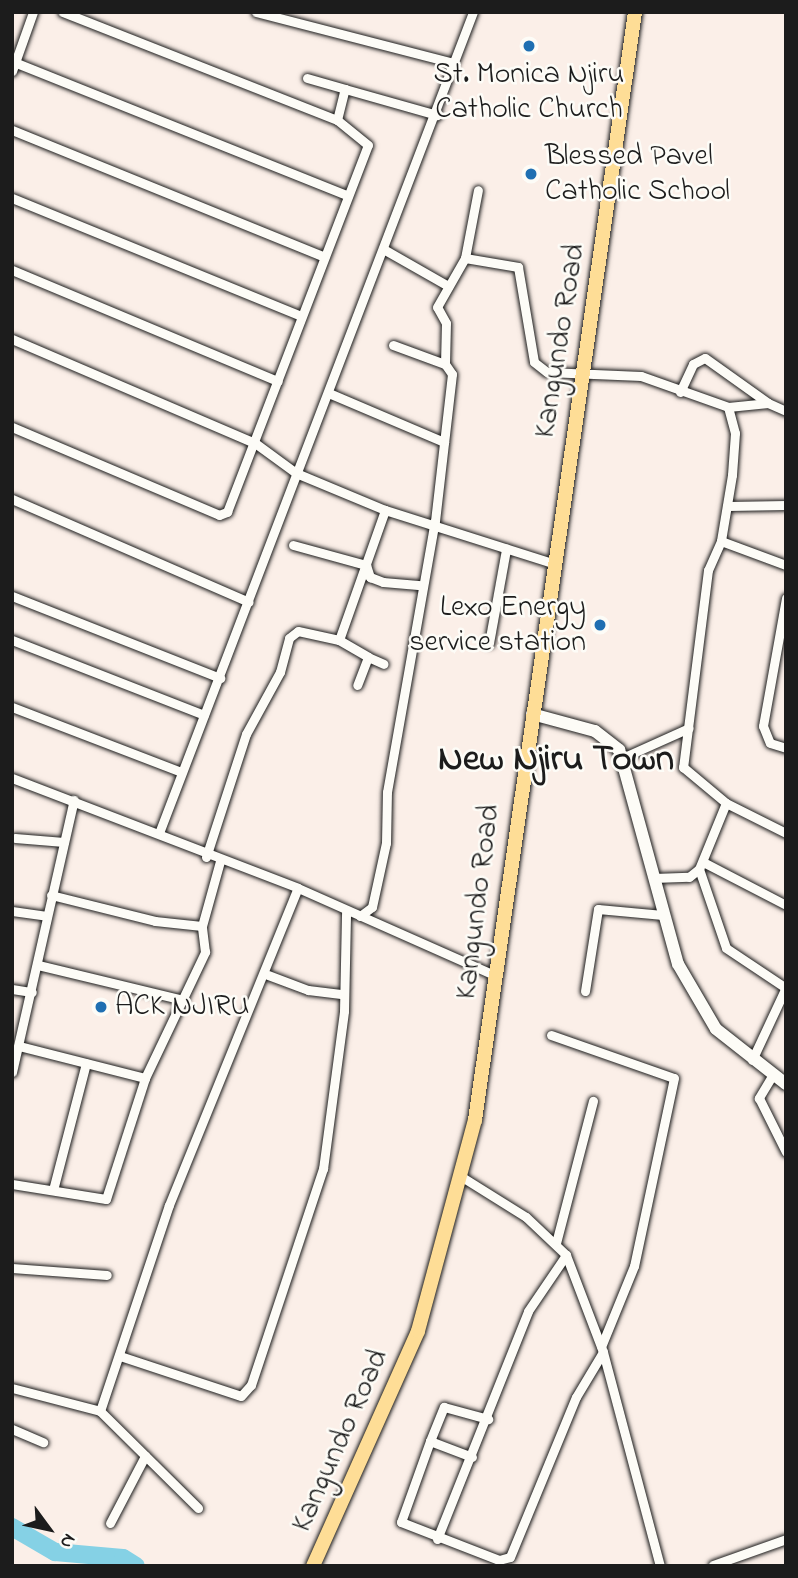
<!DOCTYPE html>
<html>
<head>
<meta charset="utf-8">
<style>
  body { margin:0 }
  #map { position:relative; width:798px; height:1578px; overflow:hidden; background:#fbefe8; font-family:"Indie Flower",sans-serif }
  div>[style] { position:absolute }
  .river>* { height:18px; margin:-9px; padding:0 9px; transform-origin:9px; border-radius:9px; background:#85d1e5 }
  .roads { filter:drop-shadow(0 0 2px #1c1c1c) drop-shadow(0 0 2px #1c1c1c) }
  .minor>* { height:9px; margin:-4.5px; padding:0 4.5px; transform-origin:4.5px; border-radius:4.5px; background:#fdfcf7 }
  .secondary>* { height:12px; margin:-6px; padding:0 6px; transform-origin:6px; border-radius:6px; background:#fdfcf7 }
  .trunk>* { height:14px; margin:-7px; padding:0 7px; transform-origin:7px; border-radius:7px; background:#fedd96 }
  .dots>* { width:19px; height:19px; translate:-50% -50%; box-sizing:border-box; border:4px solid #fdfcf7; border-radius:50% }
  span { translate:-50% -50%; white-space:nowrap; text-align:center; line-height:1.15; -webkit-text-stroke:5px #fdfcf7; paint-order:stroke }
  .poi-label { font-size:30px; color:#1c1c1c }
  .left { translate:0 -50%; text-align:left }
  .right { translate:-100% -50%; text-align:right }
  .street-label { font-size:30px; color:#1c1c1c }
  .district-label { font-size:37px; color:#1c1c1c; font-weight:700 }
  .frame { position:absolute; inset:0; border:14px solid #1c1c1c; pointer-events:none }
  .north { position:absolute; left:14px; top:1494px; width:70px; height:70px; -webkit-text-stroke:5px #fdfcf7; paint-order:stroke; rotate:123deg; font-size:19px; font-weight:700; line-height:28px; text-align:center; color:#1c1c1c }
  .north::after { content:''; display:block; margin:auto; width:24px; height:32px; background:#1c1c1c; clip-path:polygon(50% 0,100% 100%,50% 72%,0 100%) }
</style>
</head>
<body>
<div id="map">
  <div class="river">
    <div style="left:12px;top:1527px;width:50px;rotate:30.2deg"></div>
    <div style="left:55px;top:1552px;width:68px;rotate:5deg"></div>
    <div style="left:123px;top:1558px;width:15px;rotate:32deg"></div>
  </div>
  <div class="roads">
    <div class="minor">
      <div style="left:256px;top:12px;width:203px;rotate:14.5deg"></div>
      <div style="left:14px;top:62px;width:359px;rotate:21.8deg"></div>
      <div style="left:12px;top:71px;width:63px;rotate:-70.4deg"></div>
      <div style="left:307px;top:78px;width:40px;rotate:16deg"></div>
      <div style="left:337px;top:120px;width:32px;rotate:-76deg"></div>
      <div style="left:345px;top:89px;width:96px;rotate:15.8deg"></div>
      <div style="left:12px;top:130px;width:335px;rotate:22.1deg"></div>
      <div style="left:12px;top:198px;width:310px;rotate:22.2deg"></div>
      <div style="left:385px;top:250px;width:73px;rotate:29.7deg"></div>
      <div style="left:465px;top:258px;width:54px;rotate:9.6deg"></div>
      <div style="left:518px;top:267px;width:96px;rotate:80.4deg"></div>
      <div style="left:534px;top:362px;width:16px;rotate:38deg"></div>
      <div style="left:547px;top:372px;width:94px;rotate:2.4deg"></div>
      <div style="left:641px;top:376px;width:92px;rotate:19.6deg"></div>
      <div style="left:12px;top:270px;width:288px;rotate:22.7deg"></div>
      <div style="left:12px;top:339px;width:264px;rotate:23.2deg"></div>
      <div style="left:255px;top:443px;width:51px;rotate:36.2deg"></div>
      <div style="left:296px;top:473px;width:96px;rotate:22.6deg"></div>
      <div style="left:385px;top:510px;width:175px;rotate:17.6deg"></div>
      <div style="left:393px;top:345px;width:55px;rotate:20.1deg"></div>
      <div style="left:680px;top:392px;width:31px;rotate:-65deg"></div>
      <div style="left:693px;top:364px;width:13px;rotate:-27deg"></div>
      <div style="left:705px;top:358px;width:77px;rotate:35.5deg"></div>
      <div style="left:331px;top:394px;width:123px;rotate:23deg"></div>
      <div style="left:786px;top:411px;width:20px;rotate:-156deg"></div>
      <div style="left:768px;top:403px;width:40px;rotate:174.3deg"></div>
      <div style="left:728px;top:407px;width:27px;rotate:75deg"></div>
      <div style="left:735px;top:433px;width:42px;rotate:94.1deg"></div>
      <div style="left:732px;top:475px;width:67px;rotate:99.5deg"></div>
      <div style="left:721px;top:541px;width:32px;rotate:114deg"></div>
      <div style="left:708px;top:570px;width:199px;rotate:97.2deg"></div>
      <div style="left:683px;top:767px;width:56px;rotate:39.9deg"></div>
      <div style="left:726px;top:803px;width:67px;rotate:26.6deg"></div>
      <div style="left:12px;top:427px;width:225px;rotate:23deg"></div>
      <div style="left:219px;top:515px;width:9px;rotate:-21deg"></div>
      <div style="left:227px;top:512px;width:393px;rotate:-69deg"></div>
      <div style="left:368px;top:145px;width:40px;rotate:-141deg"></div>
      <div style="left:337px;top:120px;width:295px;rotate:-158.5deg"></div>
      <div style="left:12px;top:499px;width:258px;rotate:23.5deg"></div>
      <div style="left:728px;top:506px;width:58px;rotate:-1deg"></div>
      <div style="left:721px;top:541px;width:69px;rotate:20.3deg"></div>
      <div style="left:293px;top:545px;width:76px;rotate:15.3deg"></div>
      <div style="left:366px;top:565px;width:13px;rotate:72deg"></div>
      <div style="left:370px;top:577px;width:14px;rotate:21deg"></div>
      <div style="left:383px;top:582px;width:38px;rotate:5deg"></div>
      <div style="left:12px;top:596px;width:224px;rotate:21.5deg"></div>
      <div style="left:786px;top:598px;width:130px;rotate:100.2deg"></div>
      <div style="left:763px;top:726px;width:18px;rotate:68deg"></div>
      <div style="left:770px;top:743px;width:17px;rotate:17deg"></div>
      <div style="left:12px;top:640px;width:206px;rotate:21.3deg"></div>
      <div style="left:339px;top:640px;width:34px;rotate:30deg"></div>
      <div style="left:368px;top:657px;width:30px;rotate:111deg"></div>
      <div style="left:489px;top:643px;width:96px;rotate:-79.7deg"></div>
      <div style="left:368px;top:657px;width:17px;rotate:24deg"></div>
      <div style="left:12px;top:707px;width:181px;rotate:21deg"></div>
      <div style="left:622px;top:758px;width:73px;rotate:-24.1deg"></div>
      <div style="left:12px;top:778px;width:306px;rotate:21deg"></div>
      <div style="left:298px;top:888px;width:218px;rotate:23.9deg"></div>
      <div style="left:159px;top:833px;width:879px;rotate:-69.07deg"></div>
      <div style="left:15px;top:838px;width:49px;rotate:4.7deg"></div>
      <div style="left:206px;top:857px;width:129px;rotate:-72deg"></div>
      <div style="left:246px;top:734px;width:71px;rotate:-61.3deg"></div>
      <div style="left:280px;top:672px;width:35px;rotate:-75deg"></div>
      <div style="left:289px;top:638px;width:11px;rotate:-38deg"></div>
      <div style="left:298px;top:631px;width:42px;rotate:12.4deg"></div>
      <div style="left:339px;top:640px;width:138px;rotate:-70.5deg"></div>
      <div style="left:705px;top:863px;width:91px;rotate:27.4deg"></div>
      <div style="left:699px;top:869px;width:83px;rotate:71.1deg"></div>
      <div style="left:726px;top:948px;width:72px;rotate:33.7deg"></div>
      <div style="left:653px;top:878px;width:36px;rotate:-2deg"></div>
      <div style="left:689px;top:877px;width:13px;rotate:-39deg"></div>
      <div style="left:699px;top:869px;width:71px;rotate:-67.8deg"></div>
      <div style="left:51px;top:895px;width:107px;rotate:14deg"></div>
      <div style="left:155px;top:921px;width:47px;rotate:6.1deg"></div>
      <div style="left:12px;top:911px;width:35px;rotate:8deg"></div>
      <div style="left:360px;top:916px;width:15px;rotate:-37deg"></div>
      <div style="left:372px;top:907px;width:66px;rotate:-77.7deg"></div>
      <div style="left:386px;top:843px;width:51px;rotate:-88.9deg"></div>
      <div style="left:387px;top:792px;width:275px;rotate:-80deg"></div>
      <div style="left:435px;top:521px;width:148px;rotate:-83.4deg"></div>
      <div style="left:452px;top:374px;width:12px;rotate:-125deg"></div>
      <div style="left:445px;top:364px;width:41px;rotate:-88.6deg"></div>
      <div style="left:446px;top:323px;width:18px;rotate:-119deg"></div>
      <div style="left:437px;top:307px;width:56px;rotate:-60.3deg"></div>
      <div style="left:465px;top:258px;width:69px;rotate:-79.2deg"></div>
      <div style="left:38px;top:965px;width:150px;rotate:13.5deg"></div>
      <div style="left:268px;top:975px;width:43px;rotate:20.6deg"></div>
      <div style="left:308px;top:990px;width:33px;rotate:7deg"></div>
      <div style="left:12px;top:989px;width:20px;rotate:9deg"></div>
      <div style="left:585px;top:991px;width:83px;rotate:-81deg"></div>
      <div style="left:598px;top:909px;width:65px;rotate:5.3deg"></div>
      <div style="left:551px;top:1035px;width:130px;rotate:19.3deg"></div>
      <div style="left:674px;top:1078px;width:192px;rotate:102deg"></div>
      <div style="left:634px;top:1266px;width:87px;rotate:112.2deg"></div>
      <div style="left:19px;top:1046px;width:130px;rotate:14.3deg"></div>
      <div style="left:752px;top:1060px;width:81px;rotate:-65deg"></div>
      <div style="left:12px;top:1072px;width:279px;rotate:-77.2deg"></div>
      <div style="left:772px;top:1076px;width:26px;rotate:121deg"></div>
      <div style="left:759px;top:1098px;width:60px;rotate:63.4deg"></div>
      <div style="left:462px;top:1177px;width:75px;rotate:32deg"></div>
      <div style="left:526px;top:1217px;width:55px;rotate:43.5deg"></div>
      <div style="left:566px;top:1255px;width:104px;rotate:69.1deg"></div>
      <div style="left:603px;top:1352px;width:221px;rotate:75.1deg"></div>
      <div style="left:12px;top:1184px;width:95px;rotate:9.1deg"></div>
      <div style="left:106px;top:1199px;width:127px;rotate:-72.1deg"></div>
      <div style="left:145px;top:1078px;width:140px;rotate:-64.5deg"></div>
      <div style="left:205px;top:952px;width:26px;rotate:-97deg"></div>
      <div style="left:202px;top:926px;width:67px;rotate:-74.5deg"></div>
      <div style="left:53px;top:1190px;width:131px;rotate:-75.4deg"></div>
      <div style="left:556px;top:1243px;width:147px;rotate:-75.4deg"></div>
      <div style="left:12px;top:1268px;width:95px;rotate:4.2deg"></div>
      <div style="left:120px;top:1356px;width:127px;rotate:18.3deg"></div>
      <div style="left:241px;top:1396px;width:15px;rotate:-48deg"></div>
      <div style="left:251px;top:1385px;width:228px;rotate:-71.6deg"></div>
      <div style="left:323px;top:1169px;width:159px;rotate:-82.4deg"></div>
      <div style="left:344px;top:1011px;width:99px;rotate:-88.8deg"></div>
      <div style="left:12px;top:1388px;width:91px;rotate:14.6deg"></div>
      <div style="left:100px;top:1411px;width:138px;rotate:44.7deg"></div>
      <div style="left:100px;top:1411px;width:217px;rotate:-71.5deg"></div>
      <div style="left:169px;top:1205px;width:342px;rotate:-67.9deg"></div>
      <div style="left:12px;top:1429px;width:34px;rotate:23deg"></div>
      <div style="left:430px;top:1441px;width:37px;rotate:-68deg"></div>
      <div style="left:444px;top:1407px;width:46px;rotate:15.3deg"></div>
      <div style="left:472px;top:1457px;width:45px;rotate:-159.1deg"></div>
      <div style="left:430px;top:1441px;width:86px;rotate:109.7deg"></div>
      <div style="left:401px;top:1522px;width:105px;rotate:21.2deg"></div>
      <div style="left:499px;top:1560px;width:11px;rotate:-15deg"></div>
      <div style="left:510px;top:1557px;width:173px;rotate:-67.6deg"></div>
      <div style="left:576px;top:1397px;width:52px;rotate:-59deg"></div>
      <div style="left:110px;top:1523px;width:76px;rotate:-62.4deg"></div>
      <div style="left:437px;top:1539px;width:245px;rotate:-68.2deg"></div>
      <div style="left:528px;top:1311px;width:68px;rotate:-55.8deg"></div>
      <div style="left:713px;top:1565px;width:77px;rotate:-19.6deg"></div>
    </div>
    <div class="secondary">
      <div style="left:532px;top:714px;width:65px;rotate:15.1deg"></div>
      <div style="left:595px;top:731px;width:31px;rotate:38deg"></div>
      <div style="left:619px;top:750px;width:222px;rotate:74.6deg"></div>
      <div style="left:678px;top:964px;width:75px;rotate:59.7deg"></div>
      <div style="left:716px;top:1029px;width:89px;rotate:38.2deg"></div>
    </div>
    <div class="trunk">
      <div style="left:313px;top:1566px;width:257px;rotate:-65.9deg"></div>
      <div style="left:418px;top:1331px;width:219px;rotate:-74.9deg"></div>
      <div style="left:475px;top:1120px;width:1119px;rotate:-81.78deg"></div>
    </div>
  </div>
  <div class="dots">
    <div style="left:529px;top:46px;background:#1f6fb2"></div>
    <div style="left:531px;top:174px;background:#1f6fb2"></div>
    <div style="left:600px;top:625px;background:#1f6fb2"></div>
    <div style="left:101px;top:1007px;background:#1f6fb2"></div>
  </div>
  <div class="poi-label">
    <span style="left:529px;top:92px">St. Monica Njiru<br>Catholic Church</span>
    <span class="left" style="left:545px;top:174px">Blessed Pavel<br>Catholic School</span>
    <span class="right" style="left:586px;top:625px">Lexo Energy<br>service station</span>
    <span class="left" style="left:115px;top:1007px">ACK NJIRU</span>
  </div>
  <div class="street-label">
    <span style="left:561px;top:341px;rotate:-81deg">Kangundo Road</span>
    <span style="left:479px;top:902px;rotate:-83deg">Kangundo Road</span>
    <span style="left:341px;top:1441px;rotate:-66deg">Kangundo Road</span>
  </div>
  <div class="district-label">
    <span style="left:556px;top:760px">New Njiru Town</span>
  </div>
  <div class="frame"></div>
  <div class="north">N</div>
</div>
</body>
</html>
